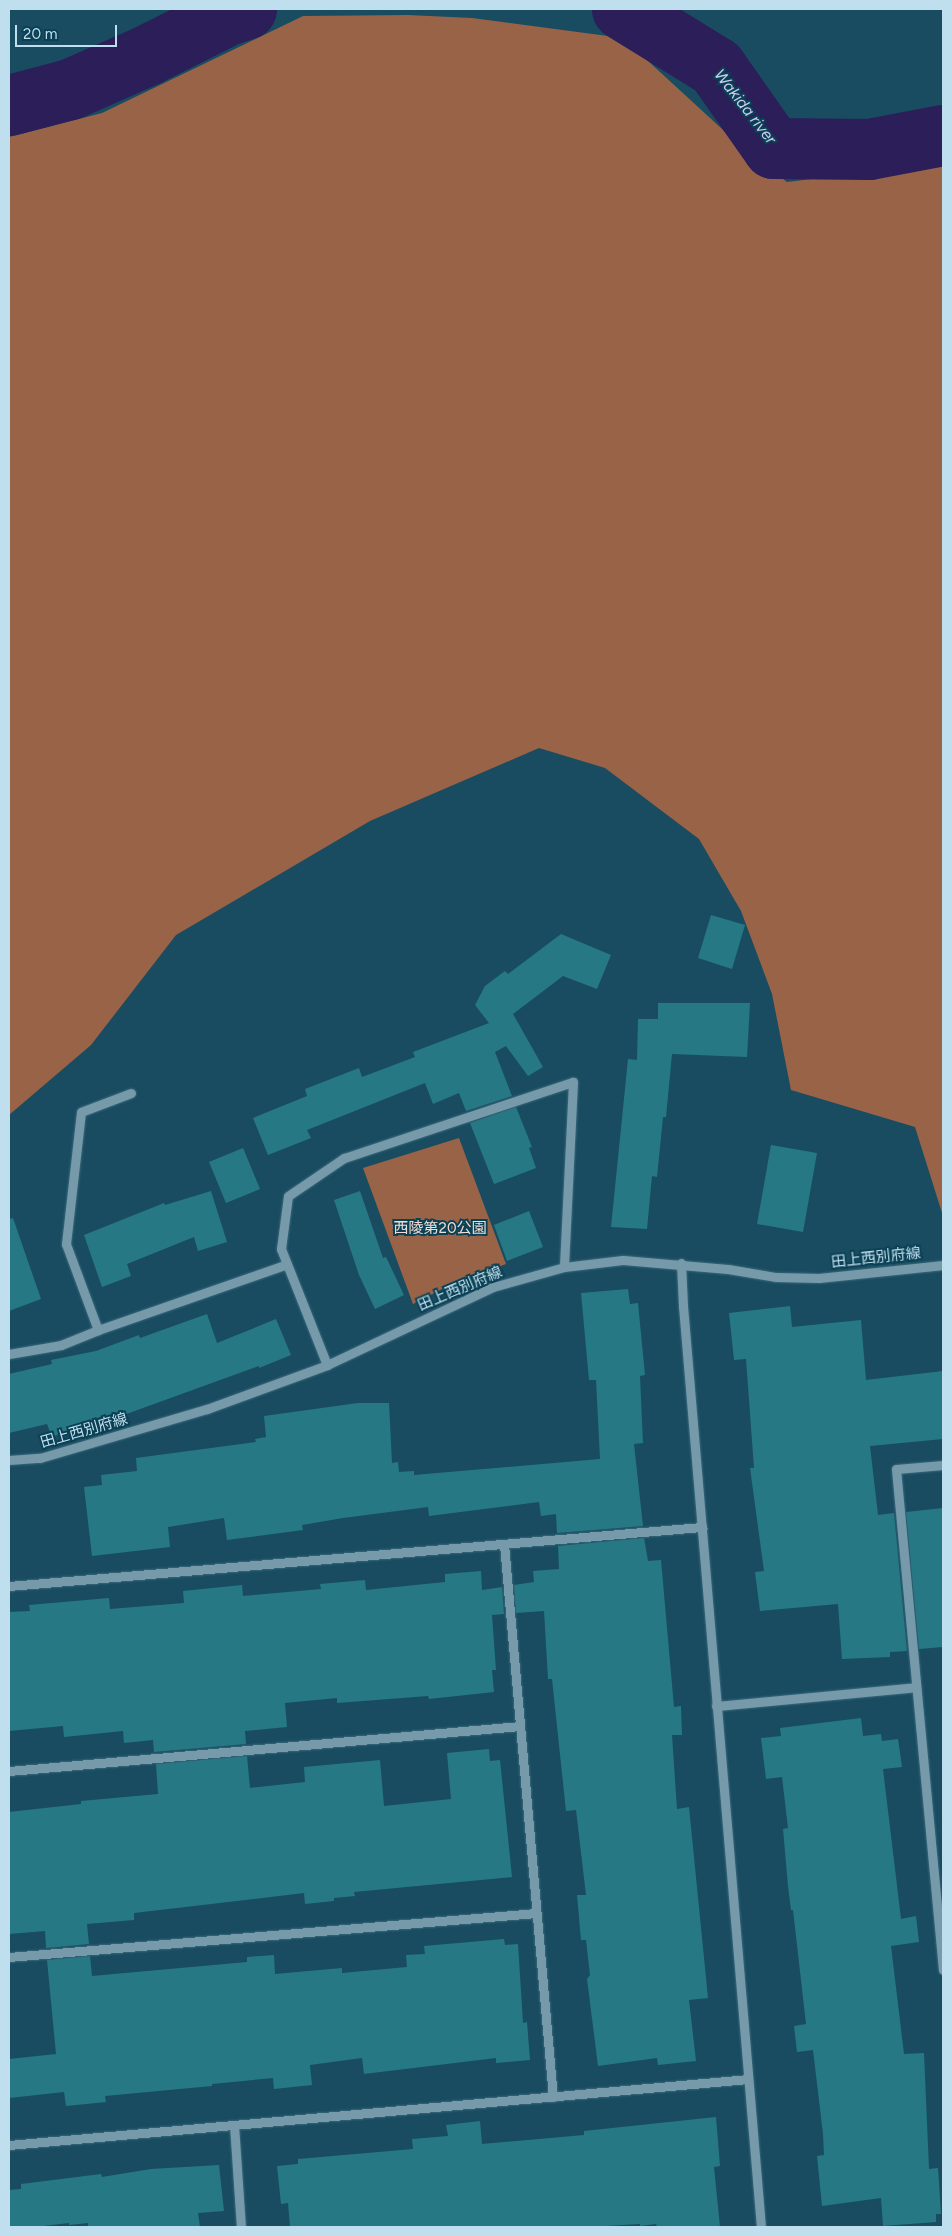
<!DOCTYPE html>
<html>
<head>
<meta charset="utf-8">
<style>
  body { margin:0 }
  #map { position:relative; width:952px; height:2236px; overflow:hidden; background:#194c61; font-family:Figtree,"Noto Sans JP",sans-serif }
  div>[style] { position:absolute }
  .green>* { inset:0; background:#986347 }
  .river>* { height:61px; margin:-30.5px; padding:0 30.5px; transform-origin:30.5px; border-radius:30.5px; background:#2b1e59 }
  .building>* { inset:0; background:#267984 }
  .roads { filter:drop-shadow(0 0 1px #3a697d) drop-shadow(0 0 1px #3a697d) }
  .minor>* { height:9px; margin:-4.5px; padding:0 4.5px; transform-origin:4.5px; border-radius:4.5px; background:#779aaa }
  span { translate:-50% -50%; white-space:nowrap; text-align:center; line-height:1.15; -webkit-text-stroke:4px #0b4155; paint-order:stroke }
  .park-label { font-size:15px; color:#f1ddd3 }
  .street-label { font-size:15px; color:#c0dfee }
  .water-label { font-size:16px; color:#cecbf1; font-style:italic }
  .frame { position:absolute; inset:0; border:10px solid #c0dfee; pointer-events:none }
  .scale { position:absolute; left:15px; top:25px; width:102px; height:22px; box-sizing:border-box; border:2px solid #c0dfee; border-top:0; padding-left:6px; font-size:15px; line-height:18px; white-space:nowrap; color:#c0dfee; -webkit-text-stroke:4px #0b4155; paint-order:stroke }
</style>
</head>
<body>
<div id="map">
  <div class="green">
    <div style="clip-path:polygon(408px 15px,472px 18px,623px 38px,734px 140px,787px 182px,943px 163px,943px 1216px,915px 1127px,791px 1090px,772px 994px,741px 911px,699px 839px,605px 768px,539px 748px,370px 821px,176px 935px,91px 1045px,9px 1115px,9px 137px,102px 113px,303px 16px)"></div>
    <div style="clip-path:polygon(459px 1138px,506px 1264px,450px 1285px,413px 1304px,363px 1168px)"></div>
  </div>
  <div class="river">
    <div style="left:622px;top:9px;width:110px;rotate:31.7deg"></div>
    <div style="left:716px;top:67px;width:99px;rotate:54.9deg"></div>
    <div style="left:773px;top:148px;width:96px;rotate:0.6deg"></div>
    <div style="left:869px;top:149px;width:75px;rotate:-10.7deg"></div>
    <div style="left:9px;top:105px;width:63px;rotate:-14.7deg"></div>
    <div style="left:70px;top:89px;width:84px;rotate:-23.8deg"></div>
    <div style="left:147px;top:55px;width:89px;rotate:-26.6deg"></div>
    <div style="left:227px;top:15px;width:20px;rotate:-18deg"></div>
  </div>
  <div class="building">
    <div style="clip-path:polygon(711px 915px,745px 925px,732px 969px,698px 958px)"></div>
    <div style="clip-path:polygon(561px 934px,611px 955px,597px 989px,563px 976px,513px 1014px,543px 1067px,528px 1076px,506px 1046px,495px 1052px,512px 1096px,466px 1111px,459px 1093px,433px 1104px,425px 1083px,307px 1130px,311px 1138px,268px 1155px,253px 1118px,307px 1096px,305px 1089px,359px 1068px,362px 1077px,415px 1057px,413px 1052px,489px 1023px,475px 1005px,485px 986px,505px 971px,508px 974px)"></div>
    <div style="clip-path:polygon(658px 1003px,750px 1003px,747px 1057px,672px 1054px,666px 1117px,663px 1117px,657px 1177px,652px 1176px,647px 1229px,611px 1227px,628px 1059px,637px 1060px,638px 1019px,658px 1019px)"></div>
    <div style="clip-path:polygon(516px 1107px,532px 1147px,529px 1148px,536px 1168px,494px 1184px,470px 1123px)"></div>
    <div style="clip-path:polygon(771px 1145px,817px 1153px,803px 1232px,757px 1224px)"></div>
    <div style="clip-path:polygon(243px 1148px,260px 1189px,226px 1203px,209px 1162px)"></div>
    <div style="clip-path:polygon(211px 1191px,227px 1242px,198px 1251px,194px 1237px,127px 1264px,131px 1276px,102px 1287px,84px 1235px,164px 1203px,165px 1205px)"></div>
    <div style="clip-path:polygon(360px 1191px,383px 1258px,386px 1257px,404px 1295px,375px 1309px,359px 1275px,334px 1200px)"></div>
    <div style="clip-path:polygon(529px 1211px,543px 1247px,507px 1261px,494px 1225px)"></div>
    <div style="clip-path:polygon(13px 1218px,41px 1299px,9px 1311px,9px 1219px)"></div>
    <div style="clip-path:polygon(628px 1289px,630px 1304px,638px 1303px,645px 1375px,640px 1376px,643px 1443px,634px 1444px,643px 1526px,557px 1533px,556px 1514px,541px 1516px,539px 1502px,429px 1516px,428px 1507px,343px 1518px,302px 1525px,303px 1530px,227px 1540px,224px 1518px,168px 1527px,170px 1547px,92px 1556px,84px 1487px,102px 1485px,101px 1475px,137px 1471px,136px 1458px,256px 1442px,255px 1439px,266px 1437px,264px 1416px,358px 1403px,389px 1403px,392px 1463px,398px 1462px,399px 1472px,414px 1471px,414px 1475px,600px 1459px,596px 1380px,589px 1380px,581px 1293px)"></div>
    <div style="clip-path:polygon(790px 1306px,792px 1327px,861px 1320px,866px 1380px,943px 1371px,943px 1439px,870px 1446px,878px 1515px,894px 1513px,907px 1651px,890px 1652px,890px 1657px,842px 1659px,838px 1604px,760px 1611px,755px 1572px,764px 1571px,750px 1468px,754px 1468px,746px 1359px,734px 1360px,729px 1313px)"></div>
    <div style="clip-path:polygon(207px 1314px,217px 1343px,276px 1319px,291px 1355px,259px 1368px,259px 1366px,132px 1412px,107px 1420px,105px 1415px,52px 1437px,47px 1424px,9px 1433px,9px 1374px,52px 1364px,51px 1360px,96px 1351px,139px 1335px,140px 1338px)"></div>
    <div style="clip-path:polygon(943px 1508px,943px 1647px,919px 1649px,906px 1512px)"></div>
    <div style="clip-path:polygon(644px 1538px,648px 1561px,661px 1560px,674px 1707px,681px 1706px,682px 1735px,672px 1735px,677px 1809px,689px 1807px,708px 1998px,689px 2000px,696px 2061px,658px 2065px,657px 2058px,598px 2066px,587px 1979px,590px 1975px,586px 1940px,581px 1940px,577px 1895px,586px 1895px,576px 1810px,566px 1811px,552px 1679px,548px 1679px,544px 1611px,516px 1613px,514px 1585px,534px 1582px,533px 1571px,559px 1569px,558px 1546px)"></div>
    <div style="clip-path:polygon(481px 1571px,482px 1590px,502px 1587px,504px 1614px,492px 1615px,496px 1670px,492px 1670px,494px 1692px,429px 1699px,428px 1696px,337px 1703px,337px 1698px,285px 1703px,287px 1727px,245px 1731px,246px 1744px,154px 1752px,153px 1740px,124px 1743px,123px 1731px,64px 1737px,63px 1726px,9px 1731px,9px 1612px,30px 1611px,29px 1605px,109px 1598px,110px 1609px,184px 1603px,183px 1591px,242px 1585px,243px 1596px,321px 1589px,320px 1584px,365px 1580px,366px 1590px,445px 1582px,445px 1574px)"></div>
    <div style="clip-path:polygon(861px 1718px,863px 1736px,881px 1734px,882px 1741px,898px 1739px,902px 1767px,883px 1769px,901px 1919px,916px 1916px,919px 1942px,891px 1946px,904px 2054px,924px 2053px,929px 2169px,938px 2168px,941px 2214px,936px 2214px,936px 2222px,883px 2226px,881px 2198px,822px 2206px,817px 2156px,824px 2155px,823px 2134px,813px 2050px,797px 2052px,794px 2026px,806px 2024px,793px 1910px,791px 1910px,788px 1886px,783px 1829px,788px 1828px,782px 1777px,766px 1779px,761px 1738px,781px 1736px,780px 1728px)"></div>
    <div style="clip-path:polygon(489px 1749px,490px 1761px,500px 1760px,512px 1877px,354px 1892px,355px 1896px,334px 1898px,334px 1901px,305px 1904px,304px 1893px,134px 1913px,134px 1920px,87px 1924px,89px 1944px,46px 1948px,45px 1931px,9px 1934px,9px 1812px,81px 1804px,81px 1801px,158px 1794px,156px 1764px,247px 1756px,250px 1788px,305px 1782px,304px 1767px,380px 1760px,384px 1806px,451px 1799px,447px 1753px)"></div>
    <div style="clip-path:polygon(504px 1939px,505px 1945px,518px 1944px,523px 2023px,527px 2022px,530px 2060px,496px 2063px,496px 2058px,364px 2074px,362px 2058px,310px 2065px,312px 2085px,274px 2089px,273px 2078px,212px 2084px,212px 2086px,105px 2096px,106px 2102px,66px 2106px,64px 2092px,9px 2098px,9px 2059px,56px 2054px,47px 1960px,90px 1956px,92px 1976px,247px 1962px,247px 1957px,274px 1955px,275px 1974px,342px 1968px,342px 1973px,407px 1967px,406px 1955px,425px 1954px,424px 1946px)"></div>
    <div style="clip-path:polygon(716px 2117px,720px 2166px,714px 2167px,720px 2227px,657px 2227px,656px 2224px,640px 2226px,640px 2224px,590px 2227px,290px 2227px,288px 2203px,281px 2204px,277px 2166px,298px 2164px,298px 2159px,413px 2149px,412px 2139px,448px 2136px,446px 2125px,480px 2121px,482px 2144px,584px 2135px,584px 2131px)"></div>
    <div style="clip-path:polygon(219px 2165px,224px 2211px,198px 2213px,200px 2227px,88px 2227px,88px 2223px,69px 2225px,69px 2223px,35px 2227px,9px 2227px,9px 2190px,21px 2189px,21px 2184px,101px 2174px,102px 2177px,151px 2169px)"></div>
  </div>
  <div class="roads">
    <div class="minor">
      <div style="left:131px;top:1093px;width:53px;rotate:159.2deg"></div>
      <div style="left:81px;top:1112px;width:133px;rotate:96.5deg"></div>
      <div style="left:66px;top:1244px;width:92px;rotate:69.6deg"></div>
      <div style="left:98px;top:1330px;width:200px;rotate:-19.2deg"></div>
      <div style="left:681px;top:1263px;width:43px;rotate:87.3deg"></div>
      <div style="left:683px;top:1306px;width:924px;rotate:85.16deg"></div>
      <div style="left:9px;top:1354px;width:53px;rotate:-9.8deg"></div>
      <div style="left:61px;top:1345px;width:40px;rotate:-22deg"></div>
      <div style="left:327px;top:1365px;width:125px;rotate:-111.6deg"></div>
      <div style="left:281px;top:1249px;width:53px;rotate:-82.5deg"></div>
      <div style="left:288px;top:1196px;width:68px;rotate:-34.2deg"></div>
      <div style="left:344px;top:1158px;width:241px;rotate:-18.4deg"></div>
      <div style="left:573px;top:1082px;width:185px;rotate:92.8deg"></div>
      <div style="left:9px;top:1460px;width:31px;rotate:-4deg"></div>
      <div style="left:40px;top:1458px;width:174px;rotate:-16.4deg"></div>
      <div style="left:207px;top:1409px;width:128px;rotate:-20.1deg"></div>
      <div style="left:327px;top:1365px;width:183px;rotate:-25.2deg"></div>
      <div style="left:493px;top:1287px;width:74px;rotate:-15.7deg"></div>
      <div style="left:564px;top:1267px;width:59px;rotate:-6.8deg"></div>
      <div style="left:623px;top:1260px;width:105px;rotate:4.9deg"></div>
      <div style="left:728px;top:1269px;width:49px;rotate:9.5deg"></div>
      <div style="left:776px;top:1277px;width:43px;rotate:1.3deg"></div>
      <div style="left:819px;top:1278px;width:125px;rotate:-6deg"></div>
      <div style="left:943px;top:1465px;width:47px;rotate:175.1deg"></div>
      <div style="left:896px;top:1469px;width:503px;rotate:84.64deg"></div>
      <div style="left:504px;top:1544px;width:555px;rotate:84.94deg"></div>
      <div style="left:9px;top:1586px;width:696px;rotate:-4.87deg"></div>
      <div style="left:716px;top:1706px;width:201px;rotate:-5.4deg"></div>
      <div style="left:9px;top:1771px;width:513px;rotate:-5.03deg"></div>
      <div style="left:9px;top:1957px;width:529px;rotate:-4.77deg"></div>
      <div style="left:234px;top:2125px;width:102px;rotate:86.1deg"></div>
      <div style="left:9px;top:2145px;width:742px;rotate:-5.1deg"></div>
    </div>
  </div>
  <div class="park-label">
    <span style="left:440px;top:1229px">西陵第20公園</span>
  </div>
  <div class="street-label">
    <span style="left:876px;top:1258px;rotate:-6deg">田上西別府線</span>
    <span style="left:460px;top:1289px;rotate:-23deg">田上西別府線</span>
    <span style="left:84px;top:1431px;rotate:-16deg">田上西別府線</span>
  </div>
  <div class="water-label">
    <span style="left:745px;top:107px;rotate:52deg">Wakida river</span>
  </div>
  <div class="frame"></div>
  <div class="scale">20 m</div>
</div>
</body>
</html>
